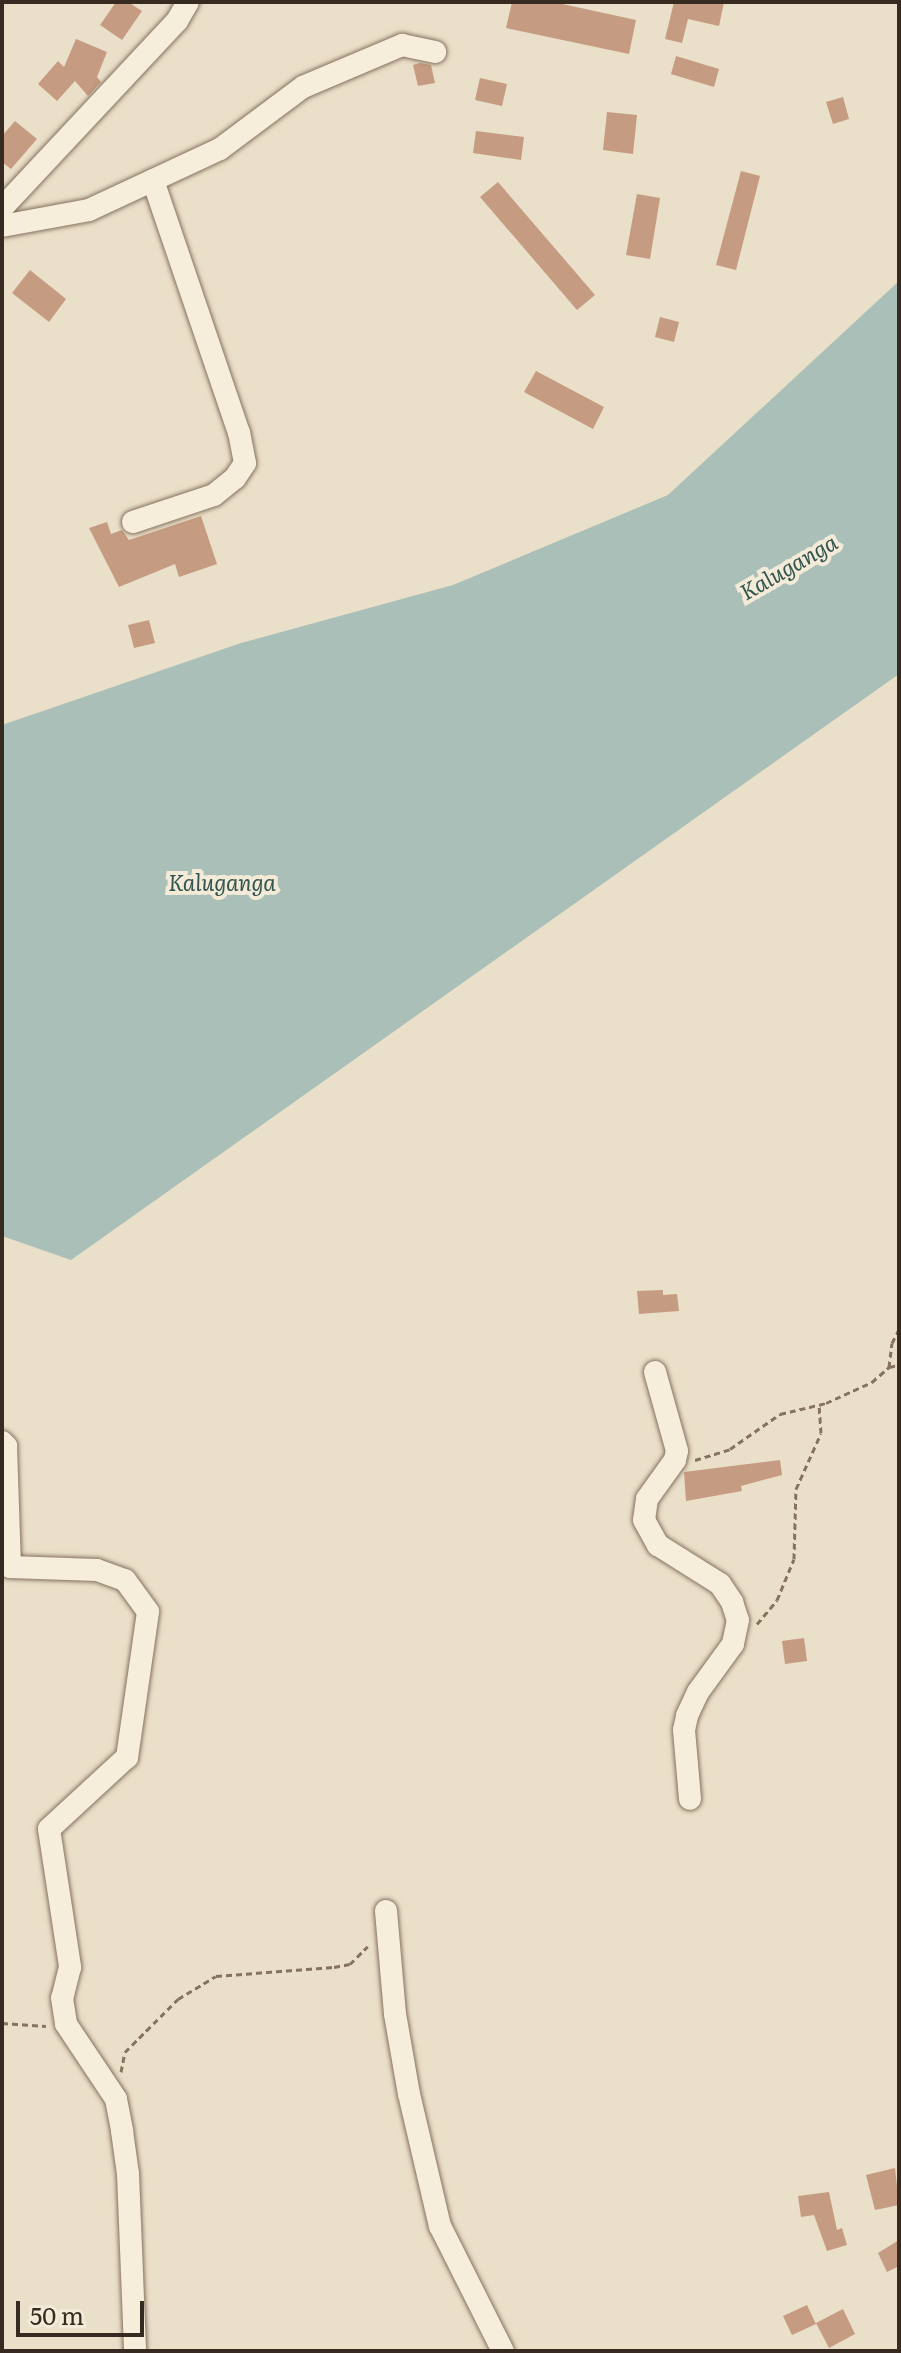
<!DOCTYPE html>
<html>
<head>
<meta charset="utf-8">
<style>
  body { margin:0 }
  #map { position:relative; width:901px; height:2353px; overflow:hidden; background:#eadfc8; font-family:Literata,serif }
  div>[style] { position:absolute }
  .water>* { inset:0; background:#a9bfb8 }
  .building>* { inset:0; background:#c59b81 }
  .path>* { height:3px; margin-top:-1.5px; transform-origin:0; background:repeating-linear-gradient(90deg,#85725f 0 6px,transparent 0 10px) }
  .roads { filter:drop-shadow(0 0 2px #85725f) drop-shadow(0 0 2px #85725f) }
  .minor>* { height:22px; margin:-11px; padding:0 11px; transform-origin:11px; border-radius:11px; background:#f6eddb }
  span { translate:-50% -50%; white-space:nowrap; text-align:center; line-height:1.15; -webkit-text-stroke:8px #f3ead7; paint-order:stroke }
  .water-label { font-size:22px; color:#325551; font-style:italic }
  .frame { position:absolute; inset:0; border:4px solid #372b21; pointer-events:none }
  .scale { position:absolute; left:16px; top:2301px; width:128px; height:36px; box-sizing:border-box; border:4px solid #372b21; border-top:0; padding-left:10px; font-size:24px; line-height:28px; white-space:nowrap; color:#372b21; -webkit-text-stroke:6px #f3ead7; paint-order:stroke }
</style>
</head>
<body>
<div id="map">
  <div class="water">
    <div style="clip-path:polygon(899px 281px,899px 674px,71px 1260px,2px 1236px,2px 725px,241px 643px,453px 585px,668px 495px)"></div>
  </div>
  <div class="building">
    <div style="clip-path:polygon(116px 2px,128px 2px,142px 11px,122px 40px,100px 25px)"></div>
    <div style="clip-path:polygon(512px 2px,553px 2px,636px 20px,629px 54px,506px 28px)"></div>
    <div style="clip-path:polygon(674px 2px,724px 2px,719px 26px,688px 19px,682px 43px,665px 39px)"></div>
    <div style="clip-path:polygon(76px 39px,107px 52px,97px 77px,101px 82px,88px 96px,75px 81px,57px 101px,38px 84px,58px 61px,64px 67px)"></div>
    <div style="clip-path:polygon(676px 56px,719px 69px,714px 87px,671px 74px)"></div>
    <div style="clip-path:polygon(420px 63px,431px 65px,435px 83px,418px 86px,413px 65px)"></div>
    <div style="clip-path:polygon(480px 78px,507px 84px,502px 106px,475px 100px)"></div>
    <div style="clip-path:polygon(843px 97px,849px 119px,833px 124px,826px 102px)"></div>
    <div style="clip-path:polygon(607px 112px,637px 115px,633px 154px,603px 150px)"></div>
    <div style="clip-path:polygon(15px 121px,37px 139px,11px 169px,2px 162px,2px 136px)"></div>
    <div style="clip-path:polygon(476px 131px,524px 137px,521px 160px,473px 153px)"></div>
    <div style="clip-path:polygon(741px 171px,760px 176px,736px 270px,716px 265px)"></div>
    <div style="clip-path:polygon(498px 182px,595px 295px,577px 310px,480px 197px)"></div>
    <div style="clip-path:polygon(637px 194px,660px 198px,650px 259px,626px 255px)"></div>
    <div style="clip-path:polygon(30px 270px,66px 299px,49px 322px,12px 293px)"></div>
    <div style="clip-path:polygon(660px 317px,679px 322px,674px 342px,655px 337px)"></div>
    <div style="clip-path:polygon(536px 371px,604px 407px,593px 429px,524px 392px)"></div>
    <div style="clip-path:polygon(201px 516px,217px 564px,179px 577px,175px 564px,119px 587px,89px 528px,107px 522px,111px 534px,122px 530px,129px 540px)"></div>
    <div style="clip-path:polygon(149px 620px,155px 643px,134px 648px,128px 625px)"></div>
    <div style="clip-path:polygon(663px 1290px,663px 1295px,677px 1294px,679px 1311px,639px 1314px,637px 1291px)"></div>
    <div style="clip-path:polygon(780px 1460px,782px 1475px,741px 1486px,742px 1491px,686px 1501px,684px 1472px)"></div>
    <div style="clip-path:polygon(804px 1638px,807px 1661px,785px 1664px,782px 1641px)"></div>
    <div style="clip-path:polygon(895px 2168px,899px 2205px,875px 2210px,866px 2175px)"></div>
    <div style="clip-path:polygon(829px 2192px,837px 2230px,842px 2228px,847px 2245px,827px 2251px,814px 2215px,801px 2217px,798px 2196px)"></div>
    <div style="clip-path:polygon(899px 2240px,899px 2266px,887px 2272px,878px 2253px)"></div>
    <div style="clip-path:polygon(807px 2305px,816px 2324px,792px 2335px,783px 2316px)"></div>
    <div style="clip-path:polygon(843px 2309px,855px 2334px,829px 2348px,816px 2323px)"></div>
  </div>
  <div class="path">
    <div style="left:889px;top:1367px;width:10px;rotate:-11deg"></div>
    <div style="left:695px;top:1460px;width:37px;rotate:-17deg"></div>
    <div style="left:730px;top:1449px;width:61px;rotate:-35deg"></div>
    <div style="left:780px;top:1414px;width:47px;rotate:-13.4deg"></div>
    <div style="left:826px;top:1403px;width:51px;rotate:-24.5deg"></div>
    <div style="left:872px;top:1382px;width:23px;rotate:-41deg"></div>
    <div style="left:889px;top:1367px;width:24px;rotate:-83deg"></div>
    <div style="left:892px;top:1343px;width:16px;rotate:-63deg"></div>
    <div style="left:757px;top:1624px;width:31px;rotate:-50deg"></div>
    <div style="left:777px;top:1600px;width:44px;rotate:-67.5deg"></div>
    <div style="left:794px;top:1559px;width:70px;rotate:-88.4deg"></div>
    <div style="left:796px;top:1489px;width:61px;rotate:-65.9deg"></div>
    <div style="left:821px;top:1433px;width:28px;rotate:-94deg"></div>
    <div style="left:2px;top:2023px;width:44px;rotate:3.9deg"></div>
    <div style="left:121px;top:2072px;width:20px;rotate:-79deg"></div>
    <div style="left:125px;top:2052px;width:75px;rotate:-45deg"></div>
    <div style="left:178px;top:1999px;width:44px;rotate:-31.2deg"></div>
    <div style="left:216px;top:1976px;width:118px;rotate:-4.4deg"></div>
    <div style="left:334px;top:1967px;width:16px;rotate:-11deg"></div>
    <div style="left:350px;top:1964px;width:25px;rotate:-45deg"></div>
  </div>
  <div class="roads">
    <div class="minor">
      <div style="left:2px;top:208px;width:256px;rotate:-46.9deg"></div>
      <div style="left:177px;top:21px;width:22px;rotate:-60deg"></div>
      <div style="left:2px;top:226px;width:88px;rotate:-10.4deg"></div>
      <div style="left:89px;top:210px;width:145px;rotate:-25deg"></div>
      <div style="left:220px;top:149px;width:104px;rotate:-36.8deg"></div>
      <div style="left:303px;top:87px;width:108px;rotate:-23deg"></div>
      <div style="left:402px;top:45px;width:34px;rotate:12deg"></div>
      <div style="left:133px;top:522px;width:85px;rotate:-18.4deg"></div>
      <div style="left:214px;top:495px;width:27px;rotate:-39deg"></div>
      <div style="left:235px;top:478px;width:18px;rotate:-56deg"></div>
      <div style="left:245px;top:463px;width:31px;rotate:-101deg"></div>
      <div style="left:239px;top:433px;width:267px;rotate:-108.8deg"></div>
      <div style="left:655px;top:1372px;width:82px;rotate:74.4deg"></div>
      <div style="left:677px;top:1451px;width:9px;rotate:103deg"></div>
      <div style="left:675px;top:1460px;width:48px;rotate:125.7deg"></div>
      <div style="left:647px;top:1499px;width:21px;rotate:98deg"></div>
      <div style="left:644px;top:1520px;width:29px;rotate:61deg"></div>
      <div style="left:658px;top:1545px;width:73px;rotate:32.2deg"></div>
      <div style="left:720px;top:1584px;width:22px;rotate:56deg"></div>
      <div style="left:732px;top:1602px;width:19px;rotate:72deg"></div>
      <div style="left:738px;top:1620px;width:25px;rotate:102deg"></div>
      <div style="left:733px;top:1644px;width:59px;rotate:126.1deg"></div>
      <div style="left:698px;top:1692px;width:26px;rotate:115deg"></div>
      <div style="left:687px;top:1716px;width:14px;rotate:102deg"></div>
      <div style="left:684px;top:1730px;width:69px;rotate:85deg"></div>
      <div style="left:2px;top:1442px;width:6px;rotate:45deg"></div>
      <div style="left:6px;top:1446px;width:121px;rotate:88.1deg"></div>
      <div style="left:10px;top:1567px;width:87px;rotate:2deg"></div>
      <div style="left:97px;top:1570px;width:30px;rotate:20deg"></div>
      <div style="left:125px;top:1580px;width:39px;rotate:54deg"></div>
      <div style="left:148px;top:1612px;width:147px;rotate:98.2deg"></div>
      <div style="left:127px;top:1757px;width:106px;rotate:137.3deg"></div>
      <div style="left:49px;top:1829px;width:140px;rotate:81.3deg"></div>
      <div style="left:70px;top:1967px;width:32px;rotate:104deg"></div>
      <div style="left:62px;top:1998px;width:26px;rotate:81deg"></div>
      <div style="left:66px;top:2024px;width:90px;rotate:56.3deg"></div>
      <div style="left:116px;top:2099px;width:33px;rotate:79deg"></div>
      <div style="left:122px;top:2131px;width:43px;rotate:82.1deg"></div>
      <div style="left:128px;top:2174px;width:177px;rotate:87.7deg"></div>
      <div style="left:386px;top:1911px;width:103px;rotate:85deg"></div>
      <div style="left:395px;top:2014px;width:81px;rotate:80.1deg"></div>
      <div style="left:409px;top:2094px;width:136px;rotate:76.8deg"></div>
      <div style="left:440px;top:2226px;width:140px;rotate:63.3deg"></div>
    </div>
  </div>
  <div class="water-label">
    <span style="left:788px;top:566px;rotate:-30deg">Kaluganga</span>
    <span style="left:222px;top:882px">Kaluganga</span>
  </div>
  <div class="frame"></div>
  <div class="scale">50 m</div>
</div>
</body>
</html>
